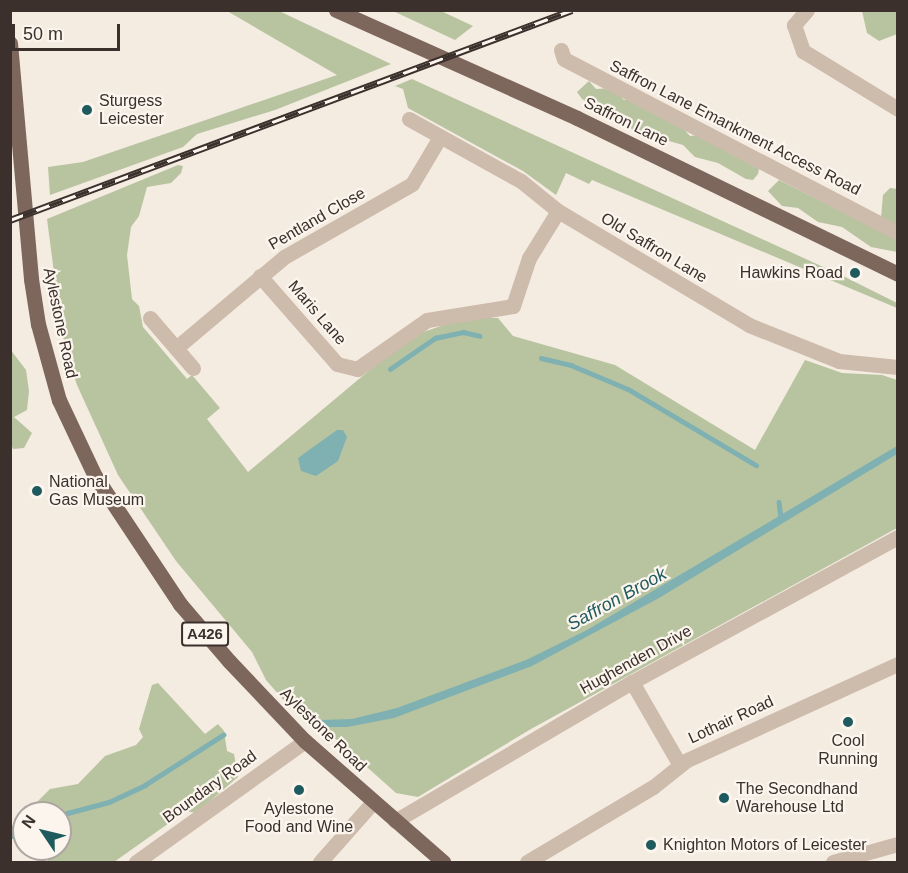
<!DOCTYPE html>
<html>
<head>
<meta charset="utf-8">
<style>
  body { margin:0 }
  #map { position:relative; width:908px; height:873px; overflow:hidden; background:#f4ebe1; font-family:Helvetica,sans-serif }
  div>[style] { position:absolute }
  .green>* { inset:0; background:#b8c4a0 }
  .water>* { inset:0; background:#7fb0b2 }
  .stream>* { height:4.5px; margin:-2.25px; padding:0 2.25px; transform-origin:2.25px; border-radius:2.25px; background:#7fb0b2 }
  .minor>* { height:15px; margin:-7.5px; padding:0 7.5px; transform-origin:7.5px; border-radius:7.5px; background:#cdbbac }
  .major>* { height:15px; margin:-7.5px; padding:0 7.5px; transform-origin:7.5px; border-radius:7.5px; background:#7d675c }
  .rail>* { height:7px; margin-top:-3.5px; transform-origin:0; background:repeating-linear-gradient(90deg,#fbf5ee 0 14px,#3b302b 0 28px); box-sizing:border-box; border-block:2px solid #3b302b }
  .dots>* { width:16px; height:16px; translate:-50% -50%; box-sizing:border-box; border:3px solid #fbf5ee; border-radius:50% }
  span { translate:-50% -50%; white-space:nowrap; text-align:center; line-height:1.15; -webkit-text-stroke:4.5px #fbf5ee; paint-order:stroke }
  .shield-label span { padding:2px 4px; background:#fbf5ee; border:2px solid; border-radius:4px; -webkit-text-stroke-width:0 }
  .shield-label { font-size:15px; color:#3b302b; font-weight:700 }
  .poi-label { font-size:16px; color:#3b302b }
  .left { translate:0 -50%; text-align:left }
  .right { translate:-100% -50%; text-align:right }
  .street-label { font-size:16px; color:#3b302b }
  .water-label { font-size:18px; color:#1f5a5e; font-style:italic }
  .frame { position:absolute; inset:0; border:12px solid #3b302b; pointer-events:none }
  .north { position:absolute; left:12px; top:801px; width:60px; height:60px; box-sizing:border-box; background:#fbf5ee; border:2px solid #aea6a0; border-radius:50%; rotate:305deg; font-size:16px; font-weight:700; line-height:24px; text-align:center; color:#3b302b }
  .north::after { content:''; display:block; margin:auto; width:21px; height:27px; background:#1f5a5e; clip-path:polygon(50% 0,100% 100%,50% 72%,0 100%) }
  .scale { position:absolute; left:12px; top:24px; width:108px; height:27px; box-sizing:border-box; border:3px solid #3b302b; border-top:0; padding-left:8px; font-size:18px; line-height:21px; white-space:nowrap; color:#3b302b; -webkit-text-stroke:4px #fbf5ee; paint-order:stroke }
</style>
</head>
<body>
<div id="map">
  <div class="green">
    <div style="clip-path:polygon(227px 11px,279px 11px,391px 64px,275px 110px,197px 134px,183px 147px,50px 195px,48px 167px,83px 162px,337px 75px)"></div>
    <div style="clip-path:polygon(393px 11px,441px 11px,473px 26px,455px 40px)"></div>
    <div style="clip-path:polygon(862px 11px,897px 11px,897px 34px,879px 41px,867px 33px)"></div>
    <div style="clip-path:polygon(412px 79px,843px 276px,897px 303px,897px 308px,592px 180px,589px 184px,566px 173px,556px 195px,523px 171px,408px 108px,403px 89px,395px 86px)"></div>
    <div style="clip-path:polygon(589px 81px,596px 89px,612px 88px,624px 100px,631px 99px,679px 124px,690px 136px,700px 135px,759px 169px,758px 174px,753px 180px,746px 179px,718px 163px,695px 157px,683px 145px,637px 132px,582px 99px,577px 92px)"></div>
    <div style="clip-path:polygon(178px 165px,183px 166px,181px 173px,171px 183px,147px 187px,139px 216px,131px 227px,127px 255px,132px 299px,139px 306px,143px 327px,187px 379px,192px 375px,220px 408px,207px 419px,248px 472px,409px 337px,464px 318px,498px 318px,513px 336px,615px 365px,755px 450px,805px 360px,842px 373px,882px 375px,897px 380px,897px 528px,531px 729px,418px 797px,396px 793px,311px 717px,293px 711px,266px 680px,252px 652px,176px 561px,118px 475px,77px 385px,69px 362px,74px 360px,72px 354px,67px 355px,61px 326px,47px 219px)"></div>
    <div style="clip-path:polygon(779px 180px,897px 239px,897px 252px,871px 247px,842px 227px,818px 222px,798px 208px,782px 206px,768px 191px)"></div>
    <div style="clip-path:polygon(890px 188px,898px 189px,897px 226px,881px 218px,883px 195px)"></div>
    <div style="clip-path:polygon(10px 349px,26px 370px,29px 391px,27px 410px,14px 417px,32px 433px,24px 448px,13px 449px,11px 444px)"></div>
    <div style="clip-path:polygon(158px 683px,205px 734px,218px 724px,224px 731px,227px 751px,234px 754px,238px 777px,196px 813px,186px 811px,114px 862px,49px 862px,40px 849px,60px 849px,60px 813px,28px 811px,50px 789px,78px 784px,105px 756px,136px 745px,143px 737px,139px 729px,152px 685px)"></div>
  </div>
  <div class="water">
    <div style="clip-path:polygon(337px 430px,343px 430px,347px 437px,338px 461px,316px 476px,301px 471px,298px 458px)"></div>
    <div style="clip-path:polygon(897px 446px,897px 454px,659px 598px,532px 666px,394px 718px,347px 727px,328px 727px,321px 720px,352px 719px,397px 708px,526px 660px,587px 630px)"></div>
    <div style="clip-path:polygon(23px 818px,24px 831px,11px 840px,11px 827px)"></div>
  </div>
  <div class="stream">
    <div style="left:541px;top:358px;width:31px;rotate:13deg"></div>
    <div style="left:571px;top:365px;width:62px;rotate:22.8deg"></div>
    <div style="left:628px;top:389px;width:149px;rotate:30.7deg"></div>
    <div style="left:390px;top:369px;width:55px;rotate:-34.6deg"></div>
    <div style="left:435px;top:338px;width:29px;rotate:-12deg"></div>
    <div style="left:463px;top:332px;width:17px;rotate:13deg"></div>
    <div style="left:779px;top:502px;width:17px;rotate:83deg"></div>
    <div style="left:60px;top:815px;width:51px;rotate:-14.9deg"></div>
    <div style="left:109px;top:802px;width:40px;rotate:-25deg"></div>
    <div style="left:145px;top:785px;width:93px;rotate:-32.7deg"></div>
  </div>
  <div class="minor">
    <div style="left:807px;top:10px;width:20px;rotate:131deg"></div>
    <div style="left:794px;top:25px;width:28px;rotate:71deg"></div>
    <div style="left:803px;top:51px;width:111px;rotate:31.4deg"></div>
    <div style="left:561px;top:50px;width:9px;rotate:72deg"></div>
    <div style="left:564px;top:59px;width:377px;rotate:27.5deg"></div>
    <div style="left:409px;top:119px;width:128px;rotate:29deg"></div>
    <div style="left:521px;top:181px;width:48px;rotate:39deg"></div>
    <div style="left:558px;top:211px;width:222px;rotate:30.8deg"></div>
    <div style="left:749px;top:325px;width:97px;rotate:21.8deg"></div>
    <div style="left:839px;top:361px;width:59px;rotate:5.8deg"></div>
    <div style="left:260px;top:276px;width:117px;rotate:48.8deg"></div>
    <div style="left:337px;top:364px;width:21px;rotate:14deg"></div>
    <div style="left:357px;top:369px;width:85px;rotate:-35deg"></div>
    <div style="left:427px;top:320px;width:87px;rotate:-9.2deg"></div>
    <div style="left:513px;top:306px;width:51px;rotate:-71.6deg"></div>
    <div style="left:529px;top:258px;width:55px;rotate:-58.3deg"></div>
    <div style="left:150px;top:318px;width:66px;rotate:49.3deg"></div>
    <div style="left:176px;top:348px;width:141px;rotate:-40.1deg"></div>
    <div style="left:284px;top:257px;width:147px;rotate:-29.7deg"></div>
    <div style="left:412px;top:184px;width:55px;rotate:-59.2deg"></div>
    <div style="left:632px;top:682px;width:96px;rotate:60deg"></div>
    <div style="left:395px;top:821px;width:275px;rotate:-30.4deg"></div>
    <div style="left:632px;top:682px;width:303px;rotate:-28.6deg"></div>
    <div style="left:136px;top:862px;width:208px;rotate:-35.6deg"></div>
    <div style="left:320px;top:862px;width:80px;rotate:-48.5deg"></div>
    <div style="left:527px;top:862px;width:147px;rotate:-30.8deg"></div>
    <div style="left:653px;top:787px;width:43px;rotate:-38.5deg"></div>
    <div style="left:687px;top:760px;width:232px;rotate:-24.5deg"></div>
    <div style="left:833px;top:862px;width:67px;rotate:-15.5deg"></div>
  </div>
  <div class="major">
    <div style="left:336px;top:10px;width:264px;rotate:24.1deg"></div>
    <div style="left:577px;top:118px;width:357px;rotate:25.9deg"></div>
    <div style="left:10px;top:43px;width:237px;rotate:84.9deg"></div>
    <div style="left:31px;top:279px;width:46px;rotate:81.2deg"></div>
    <div style="left:38px;top:324px;width:79px;rotate:74.6deg"></div>
    <div style="left:59px;top:400px;width:84px;rotate:64.7deg"></div>
    <div style="left:95px;top:476px;width:154px;rotate:56.4deg"></div>
    <div style="left:180px;top:604px;width:75px;rotate:49.3deg"></div>
    <div style="left:229px;top:661px;width:110px;rotate:46.5deg"></div>
    <div style="left:305px;top:741px;width:184px;rotate:41.2deg"></div>
  </div>
  <div class="rail">
    <div style="left:10px;top:220px;width:600px;rotate:-20.49deg"></div>
  </div>
  <div class="dots">
    <div style="left:87px;top:110px;background:#1f5a5e"></div>
    <div style="left:855px;top:273px;background:#1f5a5e"></div>
    <div style="left:37px;top:491px;background:#1f5a5e"></div>
    <div style="left:848px;top:722px;background:#1f5a5e"></div>
    <div style="left:299px;top:790px;background:#1f5a5e"></div>
    <div style="left:724px;top:798px;background:#1f5a5e"></div>
    <div style="left:651px;top:845px;background:#1f5a5e"></div>
  </div>
  <div class="shield-label">
    <span style="left:205px;top:634px">A426</span>
  </div>
  <div class="poi-label">
    <span class="left" style="left:99px;top:110px">Sturgess<br>Leicester</span>
    <span class="right" style="left:843px;top:273px">Hawkins Road</span>
    <span class="left" style="left:49px;top:491px">National<br>Gas Museum</span>
    <span style="left:848px;top:750px">Cool<br>Running</span>
    <span class="left" style="left:736px;top:798px">The Secondhand<br>Warehouse Ltd</span>
    <span style="left:299px;top:818px">Aylestone<br>Food and Wine</span>
    <span class="left" style="left:663px;top:845px">Knighton Motors of Leicester</span>
  </div>
  <div class="street-label">
    <span style="left:626px;top:122px;rotate:26deg">Saffron Lane</span>
    <span style="left:735px;top:128px;rotate:27deg">Saffron Lane Emankment Access Road</span>
    <span style="left:317px;top:219px;rotate:-30deg">Pentland Close</span>
    <span style="left:654px;top:248px;rotate:31deg">Old Saffron Lane</span>
    <span style="left:317px;top:313px;rotate:49deg">Maris Lane</span>
    <span style="left:60px;top:323px;rotate:78deg">Aylestone Road</span>
    <span style="left:636px;top:660px;rotate:-29deg">Hughenden Drive</span>
    <span style="left:731px;top:720px;rotate:-25deg">Lothair Road</span>
    <span style="left:323px;top:730px;rotate:44deg">Aylestone Road</span>
    <span style="left:210px;top:787px;rotate:-36deg">Boundary Road</span>
  </div>
  <div class="water-label">
    <span style="left:617px;top:599px;rotate:-29deg">Saffron Brook</span>
  </div>
  <div class="frame"></div>
  <div class="north">N</div>
  <div class="scale">50 m</div>
</div>
</body>
</html>
